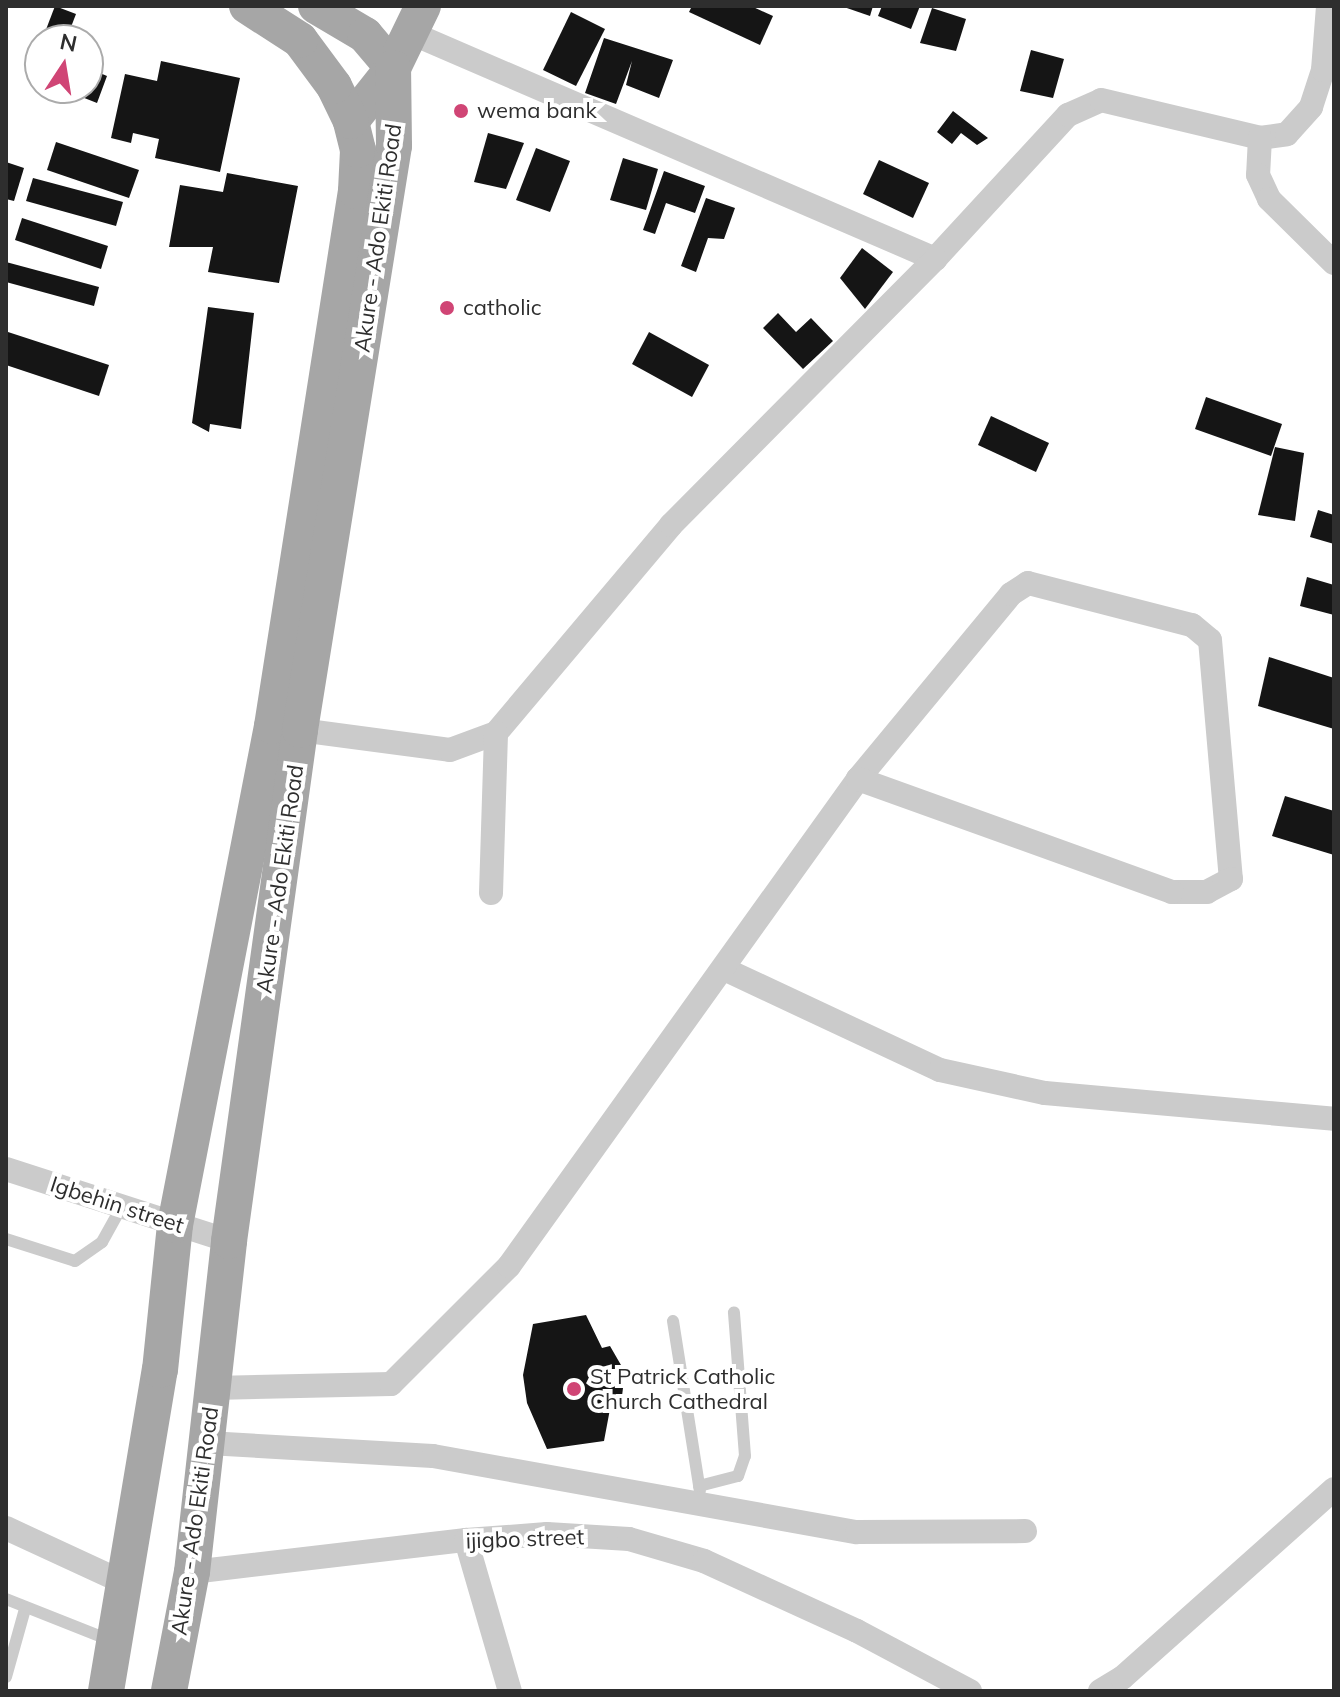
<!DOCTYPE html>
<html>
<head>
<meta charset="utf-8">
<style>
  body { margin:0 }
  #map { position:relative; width:1340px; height:1697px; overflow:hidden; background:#fff; font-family:Mulish,sans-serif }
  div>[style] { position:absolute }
  .building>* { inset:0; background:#151515 }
  .service>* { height:12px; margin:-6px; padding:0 6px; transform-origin:6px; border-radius:6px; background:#cbcbcb }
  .minor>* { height:24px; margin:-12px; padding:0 12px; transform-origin:12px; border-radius:12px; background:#cbcbcb }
  .primary>* { height:36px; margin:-18px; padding:0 18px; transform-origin:18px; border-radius:18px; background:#a6a6a6 }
  .dots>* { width:22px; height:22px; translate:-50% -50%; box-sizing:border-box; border:4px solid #fff; border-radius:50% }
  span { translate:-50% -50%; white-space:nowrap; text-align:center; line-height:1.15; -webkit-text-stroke:8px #fff; paint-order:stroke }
  .poi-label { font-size:22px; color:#2e2e2e }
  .left { translate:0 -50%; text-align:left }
  .street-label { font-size:22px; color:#2e2e2e }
  .frame { position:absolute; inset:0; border:8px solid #2e2e2e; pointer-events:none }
  .north { position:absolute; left:24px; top:24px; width:80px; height:80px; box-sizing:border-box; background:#fff; border:2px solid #ababab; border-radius:50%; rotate:12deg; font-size:22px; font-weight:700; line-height:32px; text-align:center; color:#2e2e2e }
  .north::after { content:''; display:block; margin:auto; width:28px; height:36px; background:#d04575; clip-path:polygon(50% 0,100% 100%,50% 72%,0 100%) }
</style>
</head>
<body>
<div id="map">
  <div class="building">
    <div style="clip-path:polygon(55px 6px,76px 14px,66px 40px,42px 40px)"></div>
    <div style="clip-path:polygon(692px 6px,751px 6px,773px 16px,760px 45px,689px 12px)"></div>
    <div style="clip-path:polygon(841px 6px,873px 6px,870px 16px)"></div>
    <div style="clip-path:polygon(882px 6px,920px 6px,911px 29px,878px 16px)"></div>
    <div style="clip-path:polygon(932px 8px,966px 19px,956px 51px,920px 43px)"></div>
    <div style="clip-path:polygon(571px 12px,605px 29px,576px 86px,543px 70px)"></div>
    <div style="clip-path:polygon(604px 38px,673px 60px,659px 98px,626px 85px,632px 61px,616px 104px,585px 93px)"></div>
    <div style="clip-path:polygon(40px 45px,40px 81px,27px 76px)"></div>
    <div style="clip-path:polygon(1031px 50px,1064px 59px,1053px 98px,1020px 91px)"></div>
    <div style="clip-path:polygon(161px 61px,240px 78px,220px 172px,155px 158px,159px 139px,133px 133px,131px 143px,111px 138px,125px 74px,157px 81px)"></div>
    <div style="clip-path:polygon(88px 68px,107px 76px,97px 103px,59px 88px,88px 88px)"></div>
    <div style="clip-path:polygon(953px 111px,988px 138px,977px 145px,961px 133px,952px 144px,937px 132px)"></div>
    <div style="clip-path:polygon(488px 133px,524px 143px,506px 189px,474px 182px)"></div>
    <div style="clip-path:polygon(56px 142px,139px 170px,129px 198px,47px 170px)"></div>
    <div style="clip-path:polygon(536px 148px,570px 161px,550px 212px,516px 200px)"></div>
    <div style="clip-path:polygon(623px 158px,658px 169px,646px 210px,610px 200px)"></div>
    <div style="clip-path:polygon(879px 160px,929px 183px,913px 218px,863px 194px)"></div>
    <div style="clip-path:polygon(6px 162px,24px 168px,14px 201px,6px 199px)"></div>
    <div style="clip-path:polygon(664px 171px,705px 186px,695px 213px,666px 203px,655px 234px,643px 230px)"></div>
    <div style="clip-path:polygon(227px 173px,298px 186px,279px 283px,208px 272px,213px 247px,169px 247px,180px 185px,223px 192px)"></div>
    <div style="clip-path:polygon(33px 178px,123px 202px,116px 226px,26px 201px)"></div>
    <div style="clip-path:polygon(706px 198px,735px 208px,724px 239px,708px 238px,696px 272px,681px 266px)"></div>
    <div style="clip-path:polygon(22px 218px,108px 246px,101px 269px,15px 240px)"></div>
    <div style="clip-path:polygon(862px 248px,893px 272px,865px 309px,840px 278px)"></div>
    <div style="clip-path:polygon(6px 262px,99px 287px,94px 306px,6px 282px)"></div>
    <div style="clip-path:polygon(208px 307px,254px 313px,241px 429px,210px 424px,209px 432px,192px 423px)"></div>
    <div style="clip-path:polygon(778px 313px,796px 332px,811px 318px,833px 341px,803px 369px,763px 328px)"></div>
    <div style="clip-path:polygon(8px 332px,109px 365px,99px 396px,6px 365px)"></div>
    <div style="clip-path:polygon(649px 332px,709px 365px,692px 397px,632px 364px)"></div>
    <div style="clip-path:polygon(1206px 397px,1282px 424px,1271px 456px,1195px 429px)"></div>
    <div style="clip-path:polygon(991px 416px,1049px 443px,1036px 472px,978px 445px)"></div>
    <div style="clip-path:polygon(1275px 447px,1304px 453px,1295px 521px,1258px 515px)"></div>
    <div style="clip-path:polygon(1318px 510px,1334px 515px,1334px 544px,1310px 537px)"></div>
    <div style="clip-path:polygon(1307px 577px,1334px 585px,1334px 615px,1300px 606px)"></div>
    <div style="clip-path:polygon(1269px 657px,1334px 678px,1334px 729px,1258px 706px)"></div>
    <div style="clip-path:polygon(1285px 796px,1334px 811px,1334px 855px,1272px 836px)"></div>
    <div style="clip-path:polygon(586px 1315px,602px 1348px,610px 1346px,625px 1372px,621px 1404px,610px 1409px,604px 1441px,547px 1449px,527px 1403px,523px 1375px,533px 1324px)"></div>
  </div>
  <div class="service">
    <div style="left:6px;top:1239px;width:72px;rotate:17.7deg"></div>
    <div style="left:75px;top:1261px;width:33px;rotate:-35deg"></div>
    <div style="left:102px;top:1242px;width:41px;rotate:-60.9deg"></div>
    <div style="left:673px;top:1321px;width:172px;rotate:81deg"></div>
    <div style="left:699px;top:1486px;width:40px;rotate:-14.4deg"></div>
    <div style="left:738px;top:1476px;width:21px;rotate:-71deg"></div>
    <div style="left:745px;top:1456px;width:144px;rotate:-94.4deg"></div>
    <div style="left:6px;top:1599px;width:114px;rotate:21.6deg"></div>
    <div style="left:6px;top:1677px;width:71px;rotate:-74.4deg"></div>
  </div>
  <div class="minor">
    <div style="left:411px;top:33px;width:571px;rotate:23.33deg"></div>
    <div style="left:935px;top:259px;width:196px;rotate:-47.3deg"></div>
    <div style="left:1068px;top:115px;width:36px;rotate:-24deg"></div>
    <div style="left:1101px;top:100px;width:163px;rotate:13.4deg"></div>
    <div style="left:1260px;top:138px;width:27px;rotate:-8deg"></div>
    <div style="left:1287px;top:134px;width:36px;rotate:-48deg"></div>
    <div style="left:1311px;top:107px;width:39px;rotate:-72deg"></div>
    <div style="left:1323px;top:70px;width:64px;rotate:-85.5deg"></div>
    <div style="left:1260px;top:138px;width:37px;rotate:93deg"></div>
    <div style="left:1258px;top:175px;width:26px;rotate:65deg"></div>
    <div style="left:1269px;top:199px;width:91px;rotate:44.6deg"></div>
    <div style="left:300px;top:730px;width:151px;rotate:7.6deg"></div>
    <div style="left:450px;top:750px;width:49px;rotate:-20.3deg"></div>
    <div style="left:496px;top:733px;width:272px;rotate:-49.9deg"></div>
    <div style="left:671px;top:525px;width:375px;rotate:-45.2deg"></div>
    <div style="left:491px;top:893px;width:160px;rotate:-88.2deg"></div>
    <div style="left:724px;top:969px;width:238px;rotate:25.1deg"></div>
    <div style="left:940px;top:1070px;width:107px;rotate:12.4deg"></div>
    <div style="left:1045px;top:1093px;width:290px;rotate:5.1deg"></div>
    <div style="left:6px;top:1169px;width:234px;rotate:17.9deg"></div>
    <div style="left:213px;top:1388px;width:178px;rotate:-1.3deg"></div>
    <div style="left:391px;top:1384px;width:167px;rotate:-45deg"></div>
    <div style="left:509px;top:1266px;width:599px;rotate:-54.37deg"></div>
    <div style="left:858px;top:779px;width:240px;rotate:-50.4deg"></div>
    <div style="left:1011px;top:594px;width:20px;rotate:-33deg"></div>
    <div style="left:1028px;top:583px;width:169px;rotate:14.4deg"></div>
    <div style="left:1192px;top:625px;width:23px;rotate:40deg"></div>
    <div style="left:1210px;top:640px;width:240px;rotate:85deg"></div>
    <div style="left:1231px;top:879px;width:27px;rotate:152deg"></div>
    <div style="left:1207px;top:892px;width:35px;rotate:180deg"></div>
    <div style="left:1172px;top:892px;width:334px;rotate:-160.2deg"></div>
    <div style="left:208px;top:1443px;width:225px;rotate:3.3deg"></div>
    <div style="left:433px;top:1456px;width:431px;rotate:10.2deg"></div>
    <div style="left:857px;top:1532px;width:168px;rotate:-0.3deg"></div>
    <div style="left:6px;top:1528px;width:133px;rotate:24.8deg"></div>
    <div style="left:466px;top:1540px;width:157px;rotate:73.8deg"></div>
    <div style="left:192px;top:1572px;width:276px;rotate:-6.7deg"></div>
    <div style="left:466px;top:1540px;width:81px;rotate:-4.2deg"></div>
    <div style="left:547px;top:1534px;width:82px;rotate:3.5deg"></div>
    <div style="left:629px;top:1539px;width:78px;rotate:16.3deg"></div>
    <div style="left:704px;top:1561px;width:168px;rotate:24.6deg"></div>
    <div style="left:857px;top:1631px;width:128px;rotate:28deg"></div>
    <div style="left:1100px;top:1691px;width:26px;rotate:-31deg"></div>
    <div style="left:1122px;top:1678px;width:284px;rotate:-41.7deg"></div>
  </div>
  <div class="primary">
    <div style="left:316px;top:6px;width:57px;rotate:30.6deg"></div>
    <div style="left:365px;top:35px;width:43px;rotate:49.7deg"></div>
    <div style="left:351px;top:121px;width:68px;rotate:-51.6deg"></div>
    <div style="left:393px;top:68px;width:69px;rotate:-64.2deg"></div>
    <div style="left:106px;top:1691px;width:326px;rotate:-80.5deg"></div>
    <div style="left:160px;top:1370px;width:146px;rotate:-84.1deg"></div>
    <div style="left:175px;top:1225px;width:508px;rotate:-79deg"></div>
    <div style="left:272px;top:726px;width:542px;rotate:-81.08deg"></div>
    <div style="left:356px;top:191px;width:41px;rotate:-87.2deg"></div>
    <div style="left:358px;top:150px;width:30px;rotate:-104deg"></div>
    <div style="left:351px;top:121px;width:39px;rotate:-116deg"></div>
    <div style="left:334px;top:86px;width:57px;rotate:-126.5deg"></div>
    <div style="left:300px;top:40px;width:63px;rotate:-147.3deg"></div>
    <div style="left:169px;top:1691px;width:121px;rotate:-79.1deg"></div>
    <div style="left:192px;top:1572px;width:333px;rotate:-83.6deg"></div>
    <div style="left:229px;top:1241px;width:516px;rotate:-82.09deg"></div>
    <div style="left:300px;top:730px;width:592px;rotate:-80.86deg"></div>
    <div style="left:394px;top:146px;width:78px;rotate:-90.7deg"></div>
  </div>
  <div class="dots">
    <div style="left:461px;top:111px;background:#d04575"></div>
    <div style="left:447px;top:308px;background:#d04575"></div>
    <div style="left:574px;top:1389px;background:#d04575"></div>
  </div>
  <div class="poi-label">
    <span class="left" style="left:477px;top:111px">wema bank</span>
    <span class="left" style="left:463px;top:308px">catholic</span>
    <span class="left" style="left:590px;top:1389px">St Patrick Catholic<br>Church Cathedral</span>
  </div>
  <div class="street-label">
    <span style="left:378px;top:238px;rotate:-82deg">Akure - Ado Ekiti Road</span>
    <span style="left:280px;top:879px;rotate:-82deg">Akure - Ado Ekiti Road</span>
    <span style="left:117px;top:1205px;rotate:18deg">Igbehin street</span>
    <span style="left:195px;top:1521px;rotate:-82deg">Akure - Ado Ekiti Road</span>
    <span style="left:525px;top:1539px;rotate:-2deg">ijigbo street</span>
  </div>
  <div class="frame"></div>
  <div class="north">N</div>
</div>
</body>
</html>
